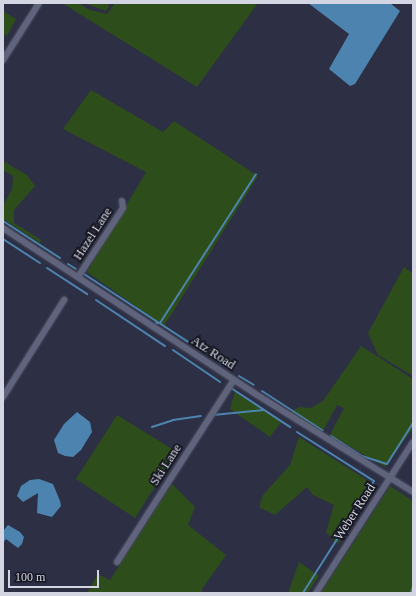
<!DOCTYPE html>
<html>
<head>
<meta charset="utf-8">
<style>
  body { margin:0 }
  #map { position:relative; width:416px; height:596px; overflow:hidden; background:#2d2f45; font-family:"Times New Roman",serif }
  div>[style] { position:absolute }
  .green>* { inset:0; background:#2d4e1a }
  .water>* { inset:0; background:#4d84af }
  .stream>* { height:2px; margin:-1px; padding:0 1px; transform-origin:1px; border-radius:1px; background:#4d84af }
  .roads { filter:drop-shadow(0 0 1px #4a4c5f) drop-shadow(0 0 1px #4a4c5f) }
  .minor>* { height:6px; margin:-3px; padding:0 3px; transform-origin:3px; border-radius:3px; background:#5f637b }
  span { translate:-50% -50%; white-space:nowrap; text-align:center; line-height:1.15; -webkit-text-stroke:4px #171822; paint-order:stroke }
  .street-label { font-size:13px; color:#d3d5e3 }
  .frame { position:absolute; inset:0; border:4px solid #d3d5e3; pointer-events:none }
  .scale { position:absolute; left:8px; top:570px; width:91px; height:18px; box-sizing:border-box; border:2px solid #d3d5e3; border-top:0; padding-left:5px; font-size:12px; line-height:14px; white-space:nowrap; color:#d3d5e3; -webkit-text-stroke:3px #171822; paint-order:stroke }
</style>
</head>
<body>
<div id="map">
  <div class="green">
    <div style="clip-path:polygon(62px 3px,78px 3px,90px 10px,107px 14px,115px 3px,258px 3px,197px 87px)"></div>
    <div style="clip-path:polygon(84px 3px,108px 3px,109px 7px,106px 11px)"></div>
    <div style="clip-path:polygon(3px 11px,16px 19px,7px 36px,3px 33px)"></div>
    <div style="clip-path:polygon(91px 90px,163px 132px,174px 121px,258px 176px,164px 326px,87px 272px,146px 172px,63px 129px)"></div>
    <div style="clip-path:polygon(3px 161px,27px 175px,35px 186px,14px 210px,14px 223px,41px 240px,40px 243px,3px 219px,3px 206px,12px 189px,13px 176px,3px 170px)"></div>
    <div style="clip-path:polygon(404px 267px,413px 274px,413px 376px,378px 355px,368px 333px)"></div>
    <div style="clip-path:polygon(361px 346px,413px 379px,413px 428px,385px 467px,330px 435px,344px 408px,337px 405px,321px 435px,288px 414px,299px 407px,311px 408px,323px 401px)"></div>
    <div style="clip-path:polygon(235px 392px,281px 422px,270px 437px,230px 409px)"></div>
    <div style="clip-path:polygon(117px 415px,177px 452px,135px 518px,76px 479px)"></div>
    <div style="clip-path:polygon(299px 437px,370px 482px,338px 544px,326px 532px,334px 505px,313px 495px,307px 487px,275px 515px,259px 507px,263px 495px,290px 465px)"></div>
    <div style="clip-path:polygon(172px 484px,195px 507px,188px 525px,226px 555px,202px 589px,202px 593px,87px 593px,98px 574px,110px 580px)"></div>
    <div style="clip-path:polygon(390px 486px,413px 501px,413px 593px,321px 593px)"></div>
    <div style="clip-path:polygon(299px 562px,319px 576px,308px 593px,288px 593px)"></div>
  </div>
  <div class="water">
    <div style="clip-path:polygon(308px 3px,390px 3px,400px 11px,355px 84px,350px 86px,329px 69px,349px 34px)"></div>
    <div style="clip-path:polygon(77px 412px,90px 422px,92px 432px,81px 450px,73px 457px,65px 456px,58px 453px,54px 440px,64px 424px)"></div>
    <div style="clip-path:polygon(39px 479px,53px 484px,60px 501px,61px 506px,52px 517px,37px 513px,38px 493px,23px 502px,17px 496px,21px 486px,30px 480px)"></div>
    <div style="clip-path:polygon(8px 525px,20px 532px,24px 537px,22px 544px,18px 548px,6px 539px,3px 543px,3px 531px)"></div>
  </div>
  <div class="stream">
    <div style="left:3px;top:221px;width:68px;rotate:33deg"></div>
    <div style="left:3px;top:239px;width:44px;rotate:33deg"></div>
    <div style="left:68px;top:264px;width:9px;rotate:32deg"></div>
    <div style="left:47px;top:268px;width:48px;rotate:33deg"></div>
    <div style="left:84px;top:274px;width:176px;rotate:33.1deg"></div>
    <div style="left:96px;top:300px;width:83px;rotate:33.7deg"></div>
    <div style="left:156px;top:323px;width:4px"></div>
    <div style="left:160px;top:323px;width:177px;rotate:-57.2deg"></div>
    <div style="left:173px;top:350px;width:57px;rotate:34.2deg"></div>
    <div style="left:239px;top:376px;width:17px;rotate:31deg"></div>
    <div style="left:231px;top:388px;width:71px;rotate:33.5deg"></div>
    <div style="left:262px;top:391px;width:72px;rotate:33deg"></div>
    <div style="left:213px;top:415px;width:51px;rotate:-5.6deg"></div>
    <div style="left:152px;top:427px;width:22px;rotate:-18deg"></div>
    <div style="left:173px;top:420px;width:28px;rotate:-8deg"></div>
    <div style="left:297px;top:432px;width:91px;rotate:32.5deg"></div>
    <div style="left:374px;top:481px;width:133px;rotate:122.4deg"></div>
    <div style="left:331px;top:436px;width:37px;rotate:33deg"></div>
    <div style="left:362px;top:456px;width:26px;rotate:18deg"></div>
    <div style="left:387px;top:464px;width:49px;rotate:-57.6deg"></div>
    <div style="left:411px;top:593px;width:7px;rotate:-74deg"></div>
  </div>
  <div class="roads">
    <div class="minor">
      <div style="left:3px;top:60px;width:67px;rotate:-57.7deg"></div>
      <div style="left:3px;top:228px;width:300px;rotate:33.3deg"></div>
      <div style="left:254px;top:393px;width:187px;rotate:31.9deg"></div>
      <div style="left:78px;top:277px;width:82px;rotate:-56.9deg"></div>
      <div style="left:123px;top:208px;width:7px;rotate:-98deg"></div>
      <div style="left:3px;top:397px;width:115px;rotate:-57.8deg"></div>
      <div style="left:117px;top:562px;width:216px;rotate:-57.3deg"></div>
      <div style="left:316px;top:593px;width:179px;rotate:-57.3deg"></div>
    </div>
  </div>
  <div class="street-label">
    <span style="left:93px;top:234px;rotate:-57deg">Hazel Lane</span>
    <span style="left:213px;top:353px;rotate:33deg">Atz Road</span>
    <span style="left:166px;top:465px;rotate:-57deg">Ski Lane</span>
    <span style="left:355px;top:512px;rotate:-57deg">Weber Road</span>
  </div>
  <div class="frame"></div>
  <div class="scale">100 m</div>
</div>
</body>
</html>
